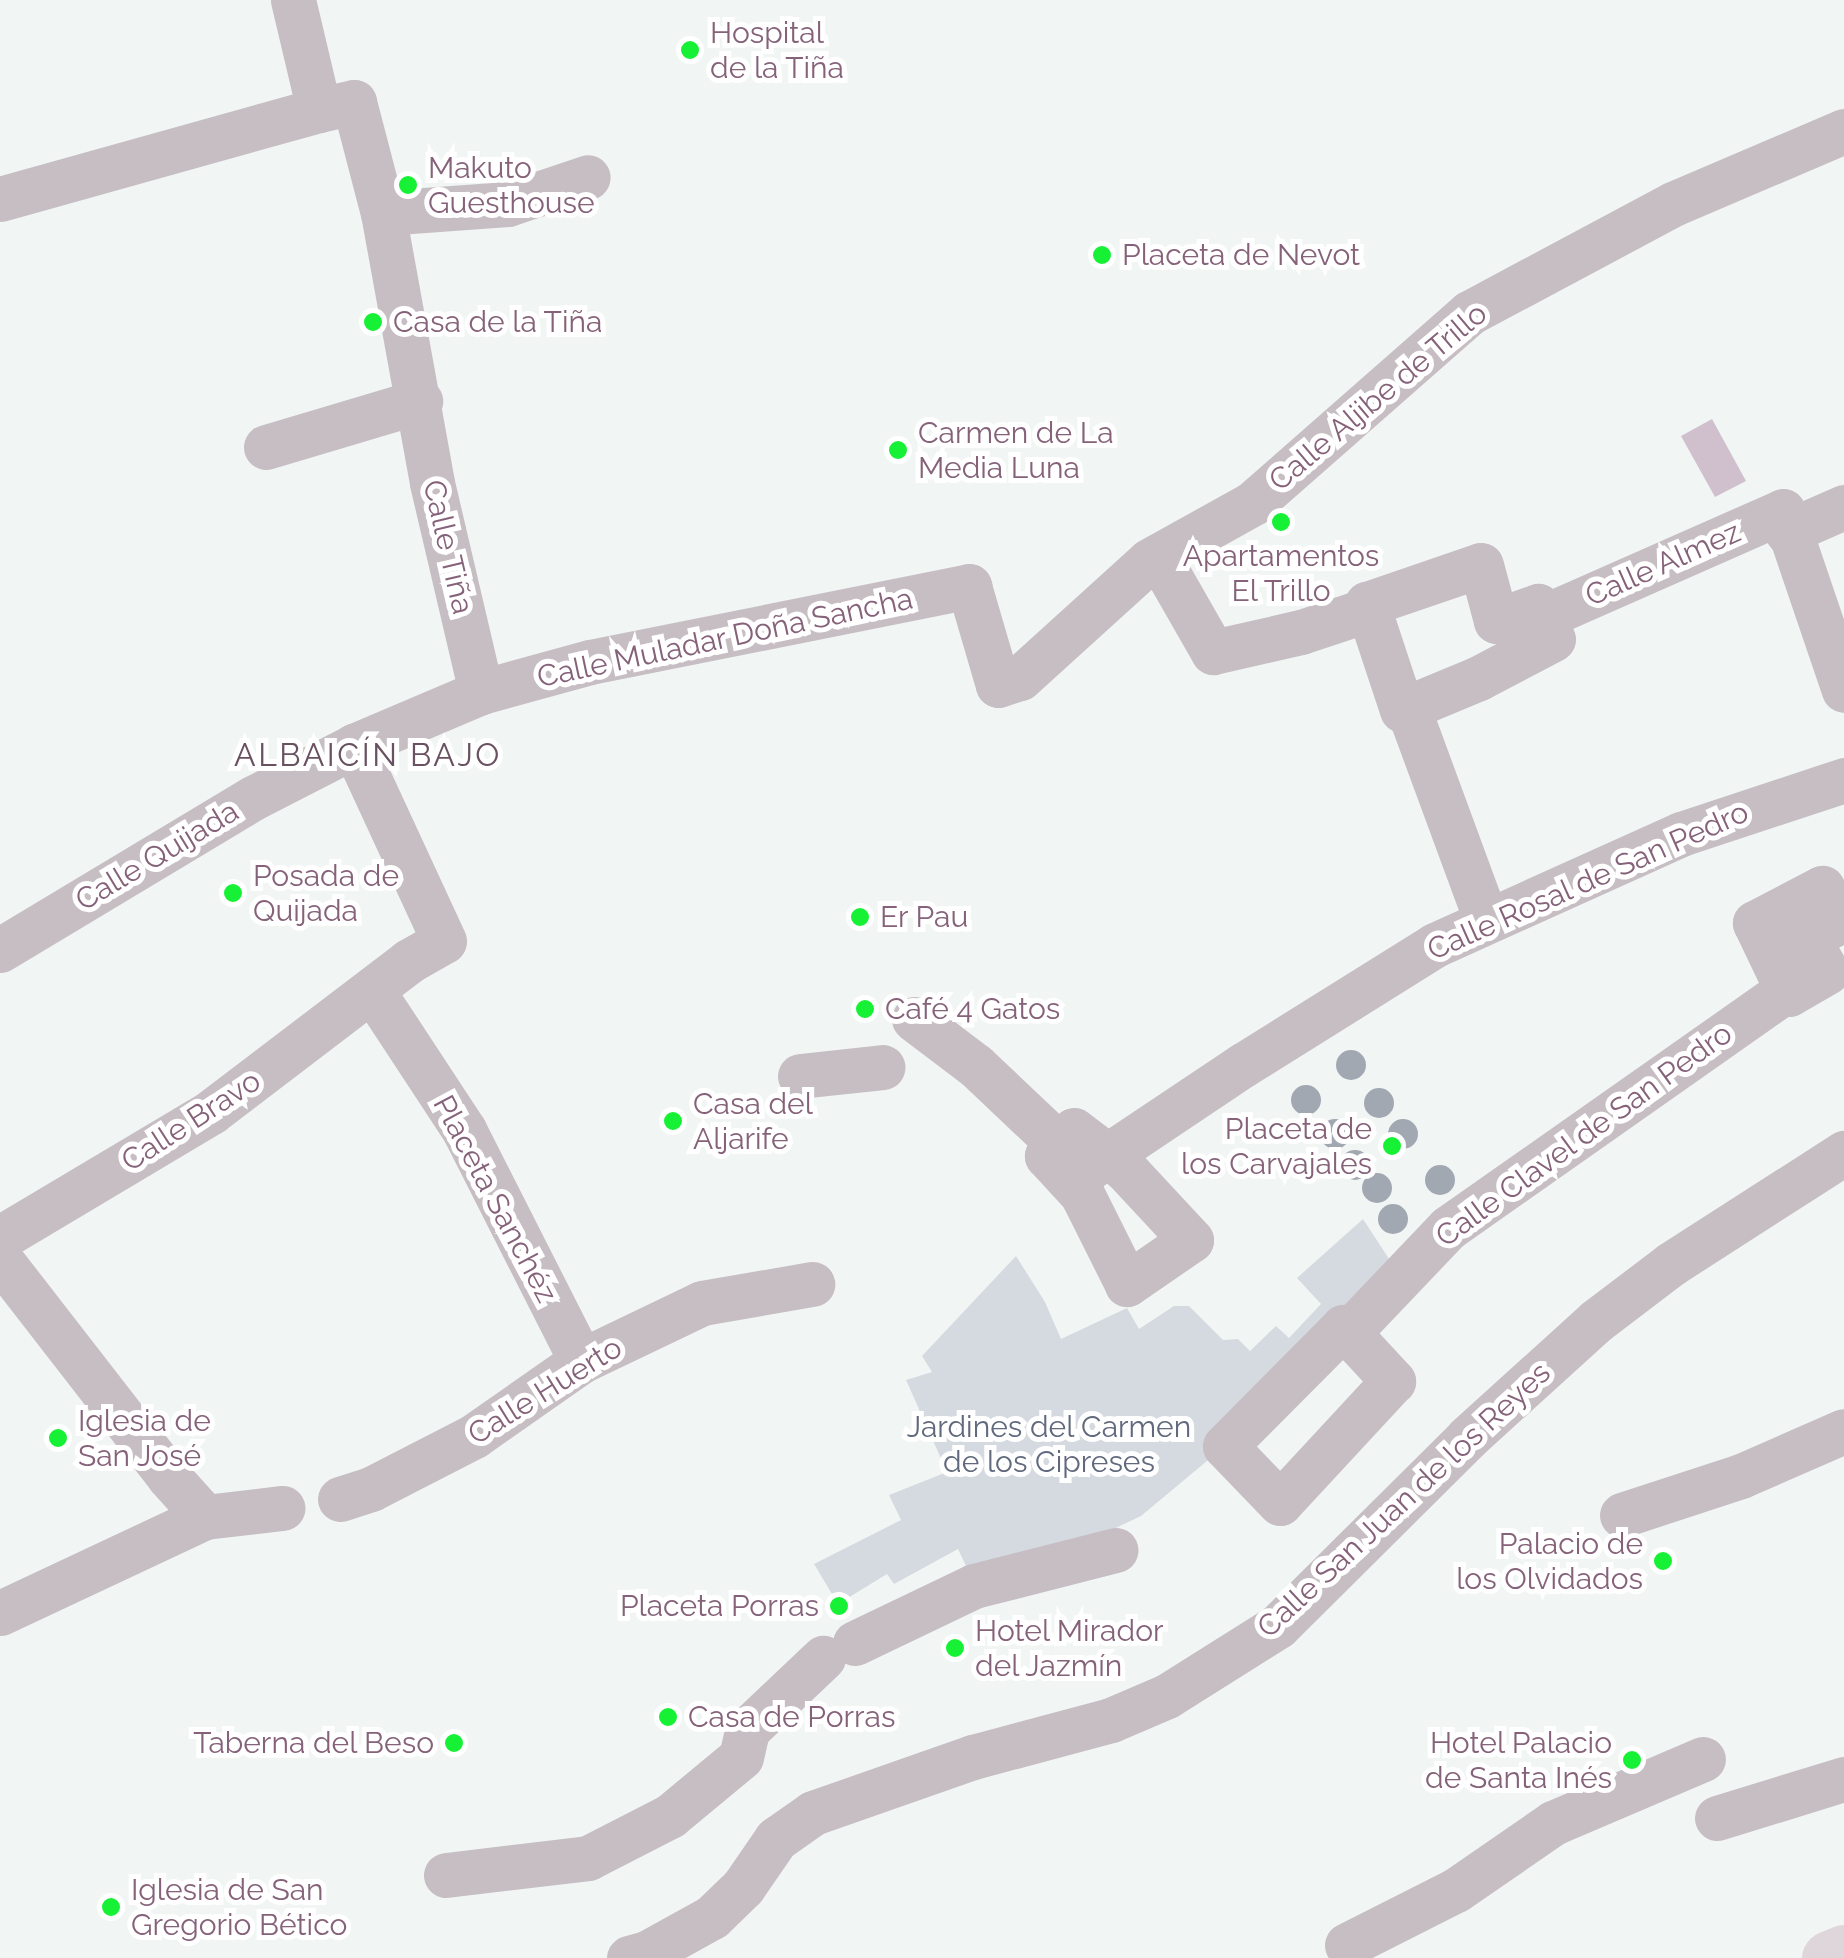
<!DOCTYPE html>
<html>
<head>
<meta charset="utf-8">
<style>
  body { margin:0 }
  #map { position:relative; width:1844px; height:1958px; overflow:hidden; background:#f1f6f5; font-family:Raleway,sans-serif }
  div>[style] { position:absolute }
  .green>* { inset:0; background:#d5dae0 }
  .water>* { inset:0; background:#d0c0cd }
  .street>* { height:45px; margin:-22.5px; padding:0 22.5px; transform-origin:22.5px; border-radius:22.5px; background:#c7bec4 }
  .secondary>* { height:55px; margin:-27.5px; padding:0 27.5px; transform-origin:27.5px; border-radius:27.5px; background:#dfd6dc }
  .trees>* { width:30px; height:30px; margin:-15px; border-radius:50%; background:#a2a8b2 }
  .dots>* { width:28px; height:28px; translate:-50% -50%; box-sizing:border-box; border:5px solid #fff; border-radius:50% }
  span { translate:-50% -50%; white-space:nowrap; text-align:center; line-height:1.15; -webkit-text-stroke:10px #fff; paint-order:stroke }
  .poi-label { font-size:30px; color:#856279 }
  .left { translate:0 -50%; text-align:left }
  .right { translate:-100% -50%; text-align:right }
  .street-label { font-size:30px; color:#856279 }
  .park-label { font-size:30px; color:#61697c }
  .neighbourhood-label { font-size:32px; color:#695161; letter-spacing:2.5px }
</style>
</head>
<body>
<div id="map">
  <div class="green">
    <div style="clip-path:polygon(1363px 1219px,1395px 1268px,1225px 1446px,1141px 1516px,1023px 1572px,973px 1581px,958px 1549px,894px 1584px,887px 1574px,838px 1604px,814px 1564px,901px 1520px,889px 1495px,947px 1472px,906px 1380px,932px 1372px,922px 1356px,1016px 1256px,1045px 1302px,1061px 1339px,1127px 1308px,1139px 1329px,1174px 1306px,1189px 1306px,1223px 1340px,1238px 1339px,1250px 1351px,1276px 1326px,1289px 1338px,1321px 1304px,1297px 1278px)"></div>
  </div>
  <div class="water">
    <div style="clip-path:polygon(1712px 419px,1746px 481px,1715px 497px,1681px 436px)"></div>
  </div>
  <div class="street">
    <div style="left:293px;top:0;width:113px;rotate:76.7deg"></div>
    <div style="left:319px;top:110px;width:36px;rotate:-13deg"></div>
    <div style="left:354px;top:102px;width:115px;rotate:75.4deg"></div>
    <div style="left:383px;top:213px;width:274px;rotate:79.7deg"></div>
    <div style="left:432px;top:483px;width:215px;rotate:76.8deg"></div>
    <div style="left:0;top:199px;width:331px;rotate:-15.6deg"></div>
    <div style="left:383px;top:213px;width:125px;rotate:-4.1deg"></div>
    <div style="left:508px;top:204px;width:84px;rotate:-18.6deg"></div>
    <div style="left:266px;top:447px;width:161px;rotate:-16.6deg"></div>
    <div style="left:1787px;top:532px;width:62px;rotate:-23.7deg"></div>
    <div style="left:1158px;top:556px;width:111px;rotate:60.2deg"></div>
    <div style="left:1213px;top:652px;width:90px;rotate:-12.8deg"></div>
    <div style="left:1301px;top:632px;width:70px;rotate:-18.4deg"></div>
    <div style="left:1481px;top:565px;width:58px;rotate:75deg"></div>
    <div style="left:1496px;top:621px;width:45px;rotate:-19.7deg"></div>
    <div style="left:1538px;top:606px;width:36px;rotate:66deg"></div>
    <div style="left:1553px;top:639px;width:84px;rotate:152.2deg"></div>
    <div style="left:1479px;top:678px;width:83px;rotate:157.4deg"></div>
    <div style="left:1402px;top:710px;width:112px;rotate:-108.3deg"></div>
    <div style="left:1367px;top:604px;width:120px;rotate:-18.9deg"></div>
    <div style="left:1543px;top:617px;width:262px;rotate:-23.8deg"></div>
    <div style="left:1783px;top:511px;width:189px;rotate:71.2deg"></div>
    <div style="left:1408px;top:708px;width:226px;rotate:69.8deg"></div>
    <div style="left:1822px;top:888px;width:38px;rotate:67deg"></div>
    <div style="left:1837px;top:923px;width:33px;rotate:155deg"></div>
    <div style="left:1807px;top:937px;width:40px;rotate:60.3deg"></div>
    <div style="left:1827px;top:972px;width:44px;rotate:149.9deg"></div>
    <div style="left:1789px;top:994px;width:79px;rotate:-115.6deg"></div>
    <div style="left:1755px;top:923px;width:76px;rotate:-27.6deg"></div>
    <div style="left:0;top:950px;width:295px;rotate:-31deg"></div>
    <div style="left:253px;top:798px;width:114px;rotate:-27.2deg"></div>
    <div style="left:354px;top:746px;width:138px;rotate:-23deg"></div>
    <div style="left:481px;top:692px;width:113px;rotate:-15.4deg"></div>
    <div style="left:590px;top:662px;width:387px;rotate:-11.3deg"></div>
    <div style="left:969px;top:586px;width:103px;rotate:73.7deg"></div>
    <div style="left:998px;top:685px;width:23px;rotate:-18deg"></div>
    <div style="left:1020px;top:678px;width:174px;rotate:-42.2deg"></div>
    <div style="left:1149px;top:561px;width:119px;rotate:-29.1deg"></div>
    <div style="left:1253px;top:503px;width:288px;rotate:-41.3deg"></div>
    <div style="left:1469px;top:313px;width:231px;rotate:-28.1deg"></div>
    <div style="left:1673px;top:204px;width:186px;rotate:-23.1deg"></div>
    <div style="left:372px;top:990px;width:168px;rotate:56.7deg"></div>
    <div style="left:464px;top:1130px;width:259px;rotate:63.1deg"></div>
    <div style="left:914px;top:1019px;width:78px;rotate:37.2deg"></div>
    <div style="left:976px;top:1066px;width:151px;rotate:43.4deg"></div>
    <div style="left:1086px;top:1170px;width:189px;rotate:-33.8deg"></div>
    <div style="left:1243px;top:1065px;width:226px;rotate:-32deg"></div>
    <div style="left:1435px;top:945px;width:270px;rotate:-24.3deg"></div>
    <div style="left:1681px;top:834px;width:172px;rotate:-18.3deg"></div>
    <div style="left:800px;top:1076px;width:83px;rotate:-6.2deg"></div>
    <div style="left:1074px;top:1130px;width:64px;rotate:37.4deg"></div>
    <div style="left:1125px;top:1169px;width:97px;rotate:47.1deg"></div>
    <div style="left:1191px;top:1240px;width:78px;rotate:145.5deg"></div>
    <div style="left:1127px;top:1284px;width:101px;rotate:-116.6deg"></div>
    <div style="left:1082px;top:1194px;width:52px;rotate:-132.6deg"></div>
    <div style="left:1047px;top:1156px;width:37px;rotate:-44deg"></div>
    <div style="left:0;top:1238px;width:246px;rotate:-30.8deg"></div>
    <div style="left:211px;top:1112px;width:249px;rotate:-37.3deg"></div>
    <div style="left:409px;top:961px;width:40px;rotate:-29.7deg"></div>
    <div style="left:444px;top:941px;width:215px;rotate:-114.8deg"></div>
    <div style="left:0;top:1259px;width:276px;rotate:52.2deg"></div>
    <div style="left:169px;top:1477px;width:54px;rotate:48deg"></div>
    <div style="left:1343px;top:1327px;width:74px;rotate:47.2deg"></div>
    <div style="left:1393px;top:1381px;width:166px;rotate:132.8deg"></div>
    <div style="left:1280px;top:1503px;width:79px;rotate:-134deg"></div>
    <div style="left:1225px;top:1446px;width:168px;rotate:-45.2deg"></div>
    <div style="left:1348px;top:1333px;width:145px;rotate:-46.4deg"></div>
    <div style="left:1448px;top:1228px;width:414px;rotate:-35.1deg"></div>
    <div style="left:1787px;top:990px;width:58px;rotate:-76deg"></div>
    <div style="left:1801px;top:934px;width:49px;rotate:-29.2deg"></div>
    <div style="left:340px;top:1499px;width:33px;rotate:-18deg"></div>
    <div style="left:371px;top:1489px;width:116px;rotate:-27.2deg"></div>
    <div style="left:474px;top:1436px;width:131px;rotate:-35deg"></div>
    <div style="left:581px;top:1361px;width:134px;rotate:-25.6deg"></div>
    <div style="left:702px;top:1303px;width:112px;rotate:-9.8deg"></div>
    <div style="left:1622px;top:1515px;width:125px;rotate:-18.1deg"></div>
    <div style="left:1741px;top:1476px;width:112px;rotate:-23.6deg"></div>
    <div style="left:0;top:1613px;width:226px;rotate:-25.1deg"></div>
    <div style="left:205px;top:1517px;width:78px;rotate:-6.7deg"></div>
    <div style="left:855px;top:1643px;width:132px;rotate:-25.6deg"></div>
    <div style="left:974px;top:1586px;width:146px;rotate:-14.3deg"></div>
    <div style="left:1717px;top:1818px;width:133px;rotate:-17.1deg"></div>
    <div style="left:446px;top:1875px;width:143px;rotate:-6.8deg"></div>
    <div style="left:588px;top:1858px;width:92px;rotate:-27.1deg"></div>
    <div style="left:670px;top:1816px;width:92px;rotate:-39.7deg"></div>
    <div style="left:741px;top:1757px;width:28px;rotate:-77deg"></div>
    <div style="left:747px;top:1730px;width:105px;rotate:-43.5deg"></div>
    <div style="left:1347px;top:1945px;width:122px;rotate:-26.8deg"></div>
    <div style="left:1456px;top:1890px;width:118px;rotate:-34.6deg"></div>
    <div style="left:1553px;top:1823px;width:163px;rotate:-23.1deg"></div>
    <div style="left:629px;top:1958px;width:19px;rotate:-16deg"></div>
    <div style="left:647px;top:1953px;width:74px;rotate:-29deg"></div>
    <div style="left:712px;top:1917px;width:43px;rotate:-44.1deg"></div>
    <div style="left:743px;top:1887px;width:58px;rotate:-55.5deg"></div>
    <div style="left:776px;top:1839px;width:45px;rotate:-35.1deg"></div>
    <div style="left:813px;top:1813px;width:170px;rotate:-19.3deg"></div>
    <div style="left:973px;top:1757px;width:143px;rotate:-15deg"></div>
    <div style="left:1111px;top:1720px;width:61px;rotate:-23.2deg"></div>
    <div style="left:1167px;top:1696px;width:131px;rotate:-32.2deg"></div>
    <div style="left:1278px;top:1626px;width:267px;rotate:-44.8deg"></div>
    <div style="left:1467px;top:1438px;width:174px;rotate:-42.2deg"></div>
    <div style="left:1596px;top:1321px;width:94px;rotate:-37.2deg"></div>
    <div style="left:1671px;top:1264px;width:206px;rotate:-32.7deg"></div>
  </div>
  <div class="secondary">
    <div style="left:1829px;top:1958px;width:16px;rotate:-22deg"></div>
  </div>
  <div class="trees">
    <div style="left:1351px;top:1065px"></div>
    <div style="left:1306px;top:1100px"></div>
    <div style="left:1379px;top:1103px"></div>
    <div style="left:1335px;top:1134px"></div>
    <div style="left:1403px;top:1134px"></div>
    <div style="left:1355px;top:1165px"></div>
    <div style="left:1440px;top:1180px"></div>
    <div style="left:1377px;top:1188px"></div>
    <div style="left:1393px;top:1219px"></div>
  </div>
  <div class="dots">
    <div style="left:690px;top:50px;background:#16f136"></div>
    <div style="left:408px;top:185px;background:#16f136"></div>
    <div style="left:1102px;top:255px;background:#16f136"></div>
    <div style="left:373px;top:322px;background:#16f136"></div>
    <div style="left:898px;top:450px;background:#16f136"></div>
    <div style="left:1281px;top:522px;background:#16f136"></div>
    <div style="left:233px;top:893px;background:#16f136"></div>
    <div style="left:860px;top:917px;background:#16f136"></div>
    <div style="left:865px;top:1009px;background:#16f136"></div>
    <div style="left:673px;top:1121px;background:#16f136"></div>
    <div style="left:1392px;top:1146px;background:#16f136"></div>
    <div style="left:58px;top:1438px;background:#16f136"></div>
    <div style="left:1663px;top:1561px;background:#16f136"></div>
    <div style="left:839px;top:1606px;background:#16f136"></div>
    <div style="left:955px;top:1648px;background:#16f136"></div>
    <div style="left:668px;top:1717px;background:#16f136"></div>
    <div style="left:454px;top:1743px;background:#16f136"></div>
    <div style="left:1632px;top:1760px;background:#16f136"></div>
    <div style="left:111px;top:1907px;background:#16f136"></div>
  </div>
  <div class="poi-label">
    <span class="left" style="left:710px;top:50px">Hospital<br>de la Tiña</span>
    <span class="left" style="left:428px;top:185px">Makuto<br>Guesthouse</span>
    <span class="left" style="left:1122px;top:255px">Placeta de Nevot</span>
    <span class="left" style="left:393px;top:322px">Casa de la Tiña</span>
    <span class="left" style="left:918px;top:450px">Carmen de La<br>Media Luna</span>
    <span style="left:1281px;top:573px">Apartamentos<br>El Trillo</span>
    <span class="left" style="left:253px;top:893px">Posada de<br>Quijada</span>
    <span class="left" style="left:880px;top:917px">Er Pau</span>
    <span class="left" style="left:885px;top:1009px">Café 4 Gatos</span>
    <span class="left" style="left:693px;top:1121px">Casa del<br>Aljarife</span>
    <span class="right" style="left:1372px;top:1146px">Placeta de<br>los Carvajales</span>
    <span class="left" style="left:78px;top:1438px">Iglesia de<br>San José</span>
    <span class="right" style="left:1643px;top:1561px">Palacio de<br>los Olvidados</span>
    <span class="right" style="left:819px;top:1606px">Placeta Porras</span>
    <span class="left" style="left:975px;top:1648px">Hotel Mirador<br>del Jazmín</span>
    <span class="left" style="left:688px;top:1717px">Casa de Porras</span>
    <span class="right" style="left:434px;top:1743px">Taberna del Beso</span>
    <span class="right" style="left:1612px;top:1760px">Hotel Palacio<br>de Santa Inés</span>
    <span class="left" style="left:131px;top:1907px">Iglesia de San<br>Gregorio Bético</span>
  </div>
  <div class="street-label">
    <span style="left:1378px;top:397px;rotate:-40deg">Calle Aljibe de Trillo</span>
    <span style="left:448px;top:547px;rotate:77deg">Calle Tiña</span>
    <span style="left:1663px;top:564px;rotate:-24deg">Calle Almez</span>
    <span style="left:725px;top:638px;rotate:-12deg">Calle Muladar Doña Sancha</span>
    <span style="left:157px;top:856px;rotate:-31deg">Calle Quijada</span>
    <span style="left:1588px;top:881px;rotate:-24deg">Calle Rosal de San Pedro</span>
    <span style="left:191px;top:1121px;rotate:-33deg">Calle Bravo</span>
    <span style="left:1584px;top:1135px;rotate:-36deg">Calle Clavel de San Pedro</span>
    <span style="left:495px;top:1199px;rotate:62deg">Placeta Sanchéz</span>
    <span style="left:545px;top:1391px;rotate:-32deg">Calle Huerto</span>
    <span style="left:1404px;top:1500px;rotate:-43deg">Calle San Juan de los Reyes</span>
  </div>
  <div class="park-label">
    <span style="left:1049px;top:1444px">Jardines del Carmen<br>de los Cipreses</span>
  </div>
  <div class="neighbourhood-label">
    <span style="left:368px;top:755px">ALBAICÍN BAJO</span>
  </div>
</div>
</body>
</html>
